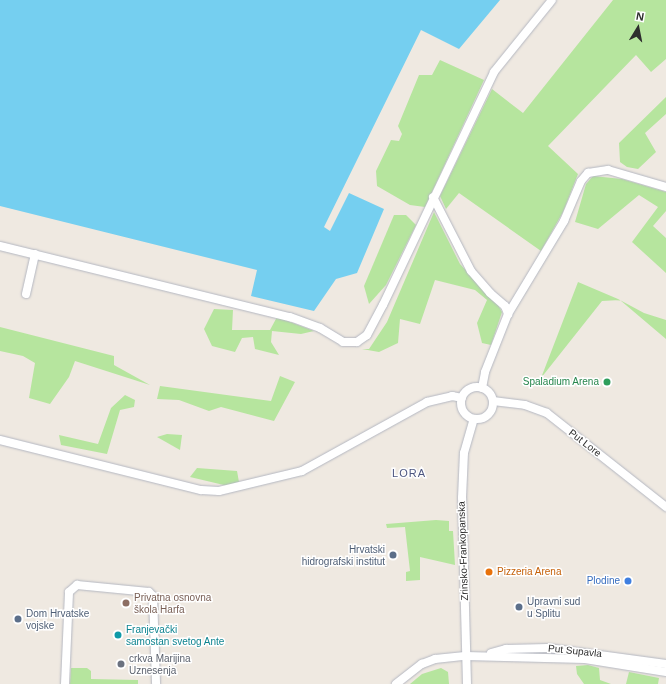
<!DOCTYPE html>
<html>
<head>
<meta charset="utf-8">
<style>
  body { margin:0 }
  #map { position:relative; width:666px; height:684px; overflow:hidden; background:#efe9e1; font-family:Arial,sans-serif }
  div>[style] { position:absolute }
  .green>* { inset:0; background:#b6e59e }
  .water>* { inset:0; background:#75cff0 }
  .roads { filter:drop-shadow(0 0 1px #b4b7c1) drop-shadow(0 0 1px #b4b7c1) }
  .minor>* { height:8px; margin:-4px; padding:0 4px; transform-origin:4px; border-radius:4px; background:#fff }
  .minor>.ring { margin:-4px; padding:0; box-sizing:content-box; background:none; border:8px solid #fff; border-radius:50% }
  .dots>* { width:11px; height:11px; translate:-50% -50%; box-sizing:border-box; border:2px solid #fff; border-radius:50% }
  span { translate:-50% -50%; white-space:nowrap; text-align:center; line-height:1.15; -webkit-text-stroke:3px #fff; paint-order:stroke }
  .leisure-label { font-size:10px; color:#27864d }
  .right { translate:-100% -50%; text-align:right }
  .street-label { font-size:10px; color:#2e2e2e }
  .service-label { font-size:10px; color:#4e5e75 }
  .left { translate:0 -50%; text-align:left }
  .food-label { font-size:10px; color:#c56008 }
  .shop-label { font-size:10px; color:#366cbe }
  .education-label { font-size:10px; color:#785e54 }
  .culture-label { font-size:10px; color:#0d838f }
  .worship-label { font-size:10px; color:#5b616d }
  .neighbourhood-label { font-size:11px; color:#4d5680; letter-spacing:1px }
  .north { position:absolute; left:618px; top:8px; width:40px; height:40px; -webkit-text-stroke:3px #fff; paint-order:stroke; rotate:10deg; font-size:11px; font-weight:700; line-height:16px; text-align:center; color:#2e2e2e }
  .north::after { content:''; display:block; margin:auto; width:14px; height:18px; background:#2e2e2e; clip-path:polygon(50% 0,100% 100%,50% 72%,0 100%) }
</style>
</head>
<body>
<div id="map">
  <div class="green">
    <div style="clip-path:polygon(613px 0,666px 0,666px 59px,651px 72px,636px 55px,548px 146px,578px 174px,563px 212px,541px 251px,459px 193px,446px 209px,440px 196px,492px 89px,523px 113px)"></div>
    <div style="clip-path:polygon(440px 60px,484px 80px,425px 207px,410px 205px,377px 186px,376px 171px,391px 140px,399px 141px,402px 134px,398px 126px,419px 75px,432px 75px)"></div>
    <div style="clip-path:polygon(666px 97px,666px 114px,645px 133px,656px 152px,638px 169px,627px 167px,620px 162px,619px 143px)"></div>
    <div style="clip-path:polygon(593px 176px,622px 179px,666px 192px,666px 211px,653px 226px,666px 238px,666px 273px,632px 242px,658px 207px,639px 195px,598px 229px,575px 222px,586px 184px)"></div>
    <div style="clip-path:polygon(434px 212px,460px 264px,498px 305px,502px 312px,491px 345px,482px 343px,477px 323px,487px 300px,475px 290px,435px 280px,420px 324px,400px 319px,398px 343px,379px 352px,362px 349px,369px 349px,387px 322px)"></div>
    <div style="clip-path:polygon(394px 215px,406px 215px,416px 225px,386px 285px,369px 304px,364px 286px)"></div>
    <div style="clip-path:polygon(578px 282px,618px 299px,644px 313px,666px 320px,666px 339px,620px 300px,602px 301px,541px 378px)"></div>
    <div style="clip-path:polygon(214px 309px,233px 310px,232px 330px,270px 330px,277px 317px,314px 331px,301px 334px,272px 331px,271px 342px,279px 355px,255px 349px,253px 337px,242px 338px,235px 352px,212px 346px,204px 329px)"></div>
    <div style="clip-path:polygon(0 327px,114px 356px,114px 365px,150px 385px,75px 361px,69px 377px,50px 404px,29px 398px,35px 363px,23px 356px,0 351px)"></div>
    <div style="clip-path:polygon(280px 376px,295px 382px,274px 421px,221px 407px,209px 411px,179px 400px,157px 399px,160px 386px,271px 401px)"></div>
    <div style="clip-path:polygon(125px 395px,135px 400px,134px 407px,120px 410px,107px 454px,61px 445px,59px 435px,98px 444px,111px 408px)"></div>
    <div style="clip-path:polygon(167px 434px,182px 435px,180px 450px,157px 437px)"></div>
    <div style="clip-path:polygon(197px 468px,237px 471px,239px 482px,228px 486px,190px 477px)"></div>
    <div style="clip-path:polygon(436px 520px,449px 521px,449px 531px,453px 531px,455px 565px,420px 557px,420px 580px,406px 581px,406px 572px,410px 571px,405px 527px,387px 528px,386px 524px)"></div>
    <div style="clip-path:polygon(588px 665px,599px 668px,600px 680px,611px 684px,584px 684px,577px 674px,576px 666px)"></div>
    <div style="clip-path:polygon(71px 668px,87px 668px,91px 671px,91px 679px,138px 680px,138px 684px,70px 684px)"></div>
    <div style="clip-path:polygon(441px 668px,448px 672px,449px 684px,410px 684px,422px 674px)"></div>
    <div style="clip-path:polygon(629px 672px,659px 678px,658px 684px,626px 684px)"></div>
  </div>
  <div class="water">
    <div style="clip-path:polygon(0 0,500px 0,459px 49px,421px 30px,324px 227px,330px 231px,349px 193px,384px 209px,357px 273px,336px 279px,314px 311px,251px 296px,257px 270px,0 206px)"></div>
  </div>
  <div class="roads">
    <div class="minor">
      <div style="left:433px;top:197px;width:83px;rotate:62.8deg"></div>
      <div style="left:471px;top:271px;width:29px;rotate:49deg"></div>
      <div style="left:490px;top:293px;width:20px;rotate:41deg"></div>
      <div style="left:505px;top:306px;width:9px;rotate:69deg"></div>
      <div style="left:0;top:246px;width:299px;rotate:13.8deg"></div>
      <div style="left:290px;top:317px;width:32px;rotate:20deg"></div>
      <div style="left:320px;top:328px;width:27px;rotate:31deg"></div>
      <div style="left:343px;top:342px;width:14px"></div>
      <div style="left:357px;top:342px;width:12px;rotate:-35deg"></div>
      <div style="left:367px;top:335px;width:34px;rotate:-62deg"></div>
      <div style="left:383px;top:305px;width:258px;rotate:-64.5deg"></div>
      <div style="left:494px;top:72px;width:92px;rotate:-51.1deg"></div>
      <div style="left:26px;top:294px;width:41px;rotate:-77.3deg"></div>
      <div class="ring" style="left:461px;top:387px;width:24px;height:24px"></div>
      <div style="left:482px;top:388px;width:16px;rotate:-79deg"></div>
      <div style="left:485px;top:372px;width:62px;rotate:-68.4deg"></div>
      <div style="left:508px;top:314px;width:109px;rotate:-58.9deg"></div>
      <div style="left:564px;top:221px;width:43px;rotate:-67deg"></div>
      <div style="left:581px;top:181px;width:11px;rotate:-49deg"></div>
      <div style="left:588px;top:173px;width:20px;rotate:-9deg"></div>
      <div style="left:608px;top:170px;width:60px;rotate:16.3deg"></div>
      <div style="left:493px;top:401px;width:32px;rotate:7deg"></div>
      <div style="left:525px;top:405px;width:23px;rotate:20deg"></div>
      <div style="left:547px;top:413px;width:152px;rotate:38.3deg"></div>
      <div style="left:0;top:440px;width:207px;rotate:14deg"></div>
      <div style="left:201px;top:490px;width:18px;rotate:3deg"></div>
      <div style="left:219px;top:491px;width:85px;rotate:-13.5deg"></div>
      <div style="left:302px;top:471px;width:143px;rotate:-28.9deg"></div>
      <div style="left:427px;top:402px;width:26px;rotate:-13deg"></div>
      <div style="left:452px;top:396px;width:10px;rotate:11deg"></div>
      <div style="left:491px;top:653px;width:16px;rotate:-15deg"></div>
      <div style="left:506px;top:649px;width:42px;rotate:-1.4deg"></div>
      <div style="left:548px;top:648px;width:119px;rotate:7.7deg"></div>
      <div style="left:65px;top:684px;width:92px;rotate:-87.5deg"></div>
      <div style="left:69px;top:592px;width:11px;rotate:-41deg"></div>
      <div style="left:77px;top:585px;width:72px;rotate:5.6deg"></div>
      <div style="left:149px;top:592px;width:6px;rotate:45deg"></div>
      <div style="left:153px;top:596px;width:88px;rotate:88deg"></div>
      <div style="left:396px;top:684px;width:33px;rotate:-38deg"></div>
      <div style="left:422px;top:664px;width:14px;rotate:-21deg"></div>
      <div style="left:435px;top:659px;width:30px;rotate:-6deg"></div>
      <div style="left:465px;top:656px;width:120px;rotate:1.4deg"></div>
      <div style="left:585px;top:659px;width:82px;rotate:9.1deg"></div>
      <div style="left:467px;top:684px;width:186px;rotate:-91.5deg"></div>
      <div style="left:462px;top:498px;width:45px;rotate:-87.5deg"></div>
      <div style="left:464px;top:453px;width:35px;rotate:-74deg"></div>
    </div>
  </div>
  <div class="dots">
    <div style="left:607px;top:382px;background:#2e9e5b"></div>
    <div style="left:393px;top:555px;background:#5c6f8a"></div>
    <div style="left:489px;top:572px;background:#e8710a"></div>
    <div style="left:628px;top:581px;background:#3f7fe0"></div>
    <div style="left:126px;top:603px;background:#8d6e63"></div>
    <div style="left:519px;top:607px;background:#5c6f8a"></div>
    <div style="left:18px;top:619px;background:#5c6f8a"></div>
    <div style="left:118px;top:635px;background:#0f9aa8"></div>
    <div style="left:121px;top:664px;background:#6b7280"></div>
  </div>
  <div class="leisure-label">
    <span class="right" style="left:599px;top:382px">Spaladium Arena</span>
  </div>
  <div class="street-label">
    <span style="left:585px;top:443px;rotate:38deg">Put Lore</span>
    <span style="left:463px;top:551px;rotate:-92deg">Zrinsko-Frankopanska</span>
    <span style="left:575px;top:651px;rotate:6deg">Put Supavla</span>
  </div>
  <div class="service-label">
    <span class="right" style="left:385px;top:555px">Hrvatski<br>hidrografski institut</span>
    <span class="left" style="left:527px;top:607px">Upravni sud<br>u Splitu</span>
    <span class="left" style="left:26px;top:619px">Dom Hrvatske<br>vojske</span>
  </div>
  <div class="food-label">
    <span class="left" style="left:497px;top:572px">Pizzeria Arena</span>
  </div>
  <div class="shop-label">
    <span class="right" style="left:620px;top:581px">Plodine</span>
  </div>
  <div class="education-label">
    <span class="left" style="left:134px;top:603px">Privatna osnovna<br>škola Harfa</span>
  </div>
  <div class="culture-label">
    <span class="left" style="left:126px;top:635px">Franjevački<br>samostan svetog Ante</span>
  </div>
  <div class="worship-label">
    <span class="left" style="left:129px;top:664px">crkva Marijina<br>Uznesenja</span>
  </div>
  <div class="neighbourhood-label">
    <span style="left:409px;top:473px">LORA</span>
  </div>
  <div class="north">N</div>
</div>
</body>
</html>
